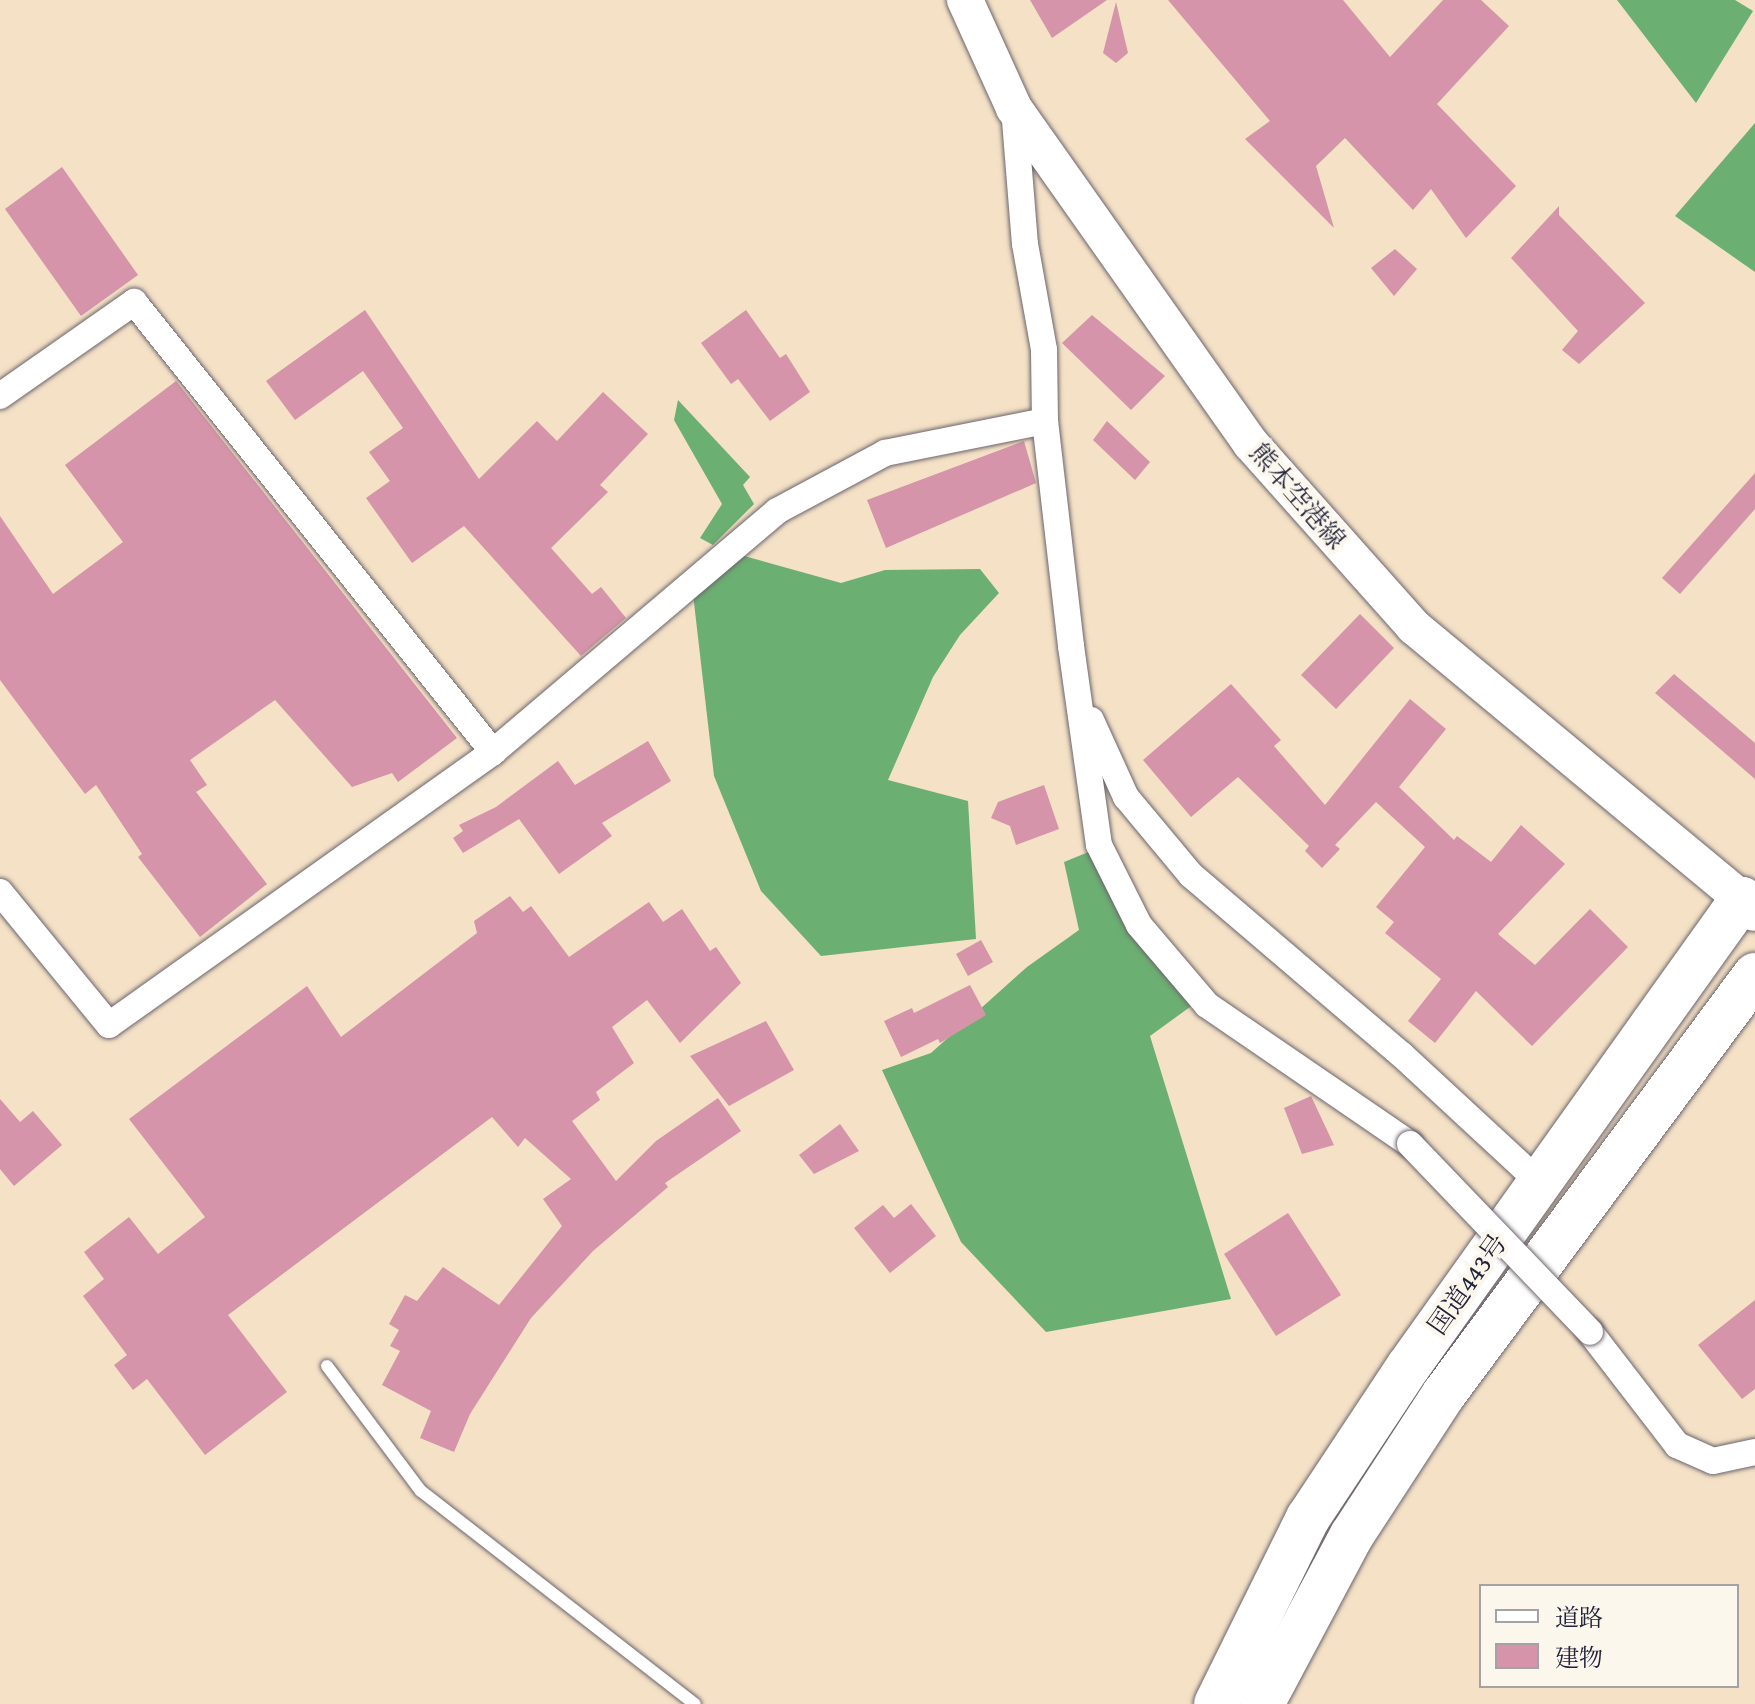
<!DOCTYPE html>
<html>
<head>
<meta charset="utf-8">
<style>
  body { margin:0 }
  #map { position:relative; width:1755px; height:1704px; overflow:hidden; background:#f4e1c6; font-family:"Gentium Book Plus","Noto Serif JP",serif }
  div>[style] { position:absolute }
  .forest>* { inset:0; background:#6caf72 }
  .building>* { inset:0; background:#d594a9 }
  .roads { filter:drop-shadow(0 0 2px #6c656c) drop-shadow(0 0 2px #6c656c) }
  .lane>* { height:12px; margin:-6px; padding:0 6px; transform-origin:6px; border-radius:6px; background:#fff }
  .street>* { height:26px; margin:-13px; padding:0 13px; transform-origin:13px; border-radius:13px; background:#fff }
  .secondary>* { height:36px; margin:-18px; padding:0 18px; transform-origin:18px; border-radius:18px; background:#fff }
  .highway>* { height:44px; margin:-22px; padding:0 22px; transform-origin:22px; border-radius:22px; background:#fff }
  .bridges { filter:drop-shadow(0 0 2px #6c656c) drop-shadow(0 0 2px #6c656c) }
  .street-bridge>* { height:26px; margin:-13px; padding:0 13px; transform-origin:13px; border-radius:13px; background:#fff }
  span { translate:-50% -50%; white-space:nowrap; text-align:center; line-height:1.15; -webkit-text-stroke:8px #fbf7ec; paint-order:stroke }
  .street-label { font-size:26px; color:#22223b }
  .legend { position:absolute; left:1479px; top:1584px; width:260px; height:104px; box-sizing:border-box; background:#fbf7ec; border:2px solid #a4a2a5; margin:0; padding:10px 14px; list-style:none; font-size:24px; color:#22223b }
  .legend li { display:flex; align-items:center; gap:16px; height:40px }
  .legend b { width:40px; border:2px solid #a4a2a5 }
</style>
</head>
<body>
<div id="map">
  <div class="forest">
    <div style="clip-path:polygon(1617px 0,1735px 0,1753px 11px,1696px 103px)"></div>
    <div style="clip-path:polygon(1755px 123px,1755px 272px,1675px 216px)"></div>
    <div style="clip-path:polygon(678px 400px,750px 477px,743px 485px,754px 504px,713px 545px,700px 538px,722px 504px,674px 420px)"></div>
    <div style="clip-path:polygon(730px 552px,841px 583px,885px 570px,980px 569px,999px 593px,960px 635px,933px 677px,888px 780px,968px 801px,976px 939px,821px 956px,761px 891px,714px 776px,693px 594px)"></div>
    <div style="clip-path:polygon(1091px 851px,1201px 999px,1150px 1036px,1231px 1299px,1046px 1332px,961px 1242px,882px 1070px,931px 1053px,1027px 967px,1079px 930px,1064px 862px)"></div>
  </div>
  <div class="building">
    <div style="clip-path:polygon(1030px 0,1107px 0,1052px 38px)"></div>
    <div style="clip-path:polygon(1168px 0,1343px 0,1390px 57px,1443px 0,1481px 0,1509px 26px,1437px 104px,1516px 186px,1466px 238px,1431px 189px,1413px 210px,1345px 138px,1316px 166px,1334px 228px,1245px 139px,1270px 121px)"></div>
    <div style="clip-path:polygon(1116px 2px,1128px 53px,1116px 63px,1103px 53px)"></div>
    <div style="clip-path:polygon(62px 167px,138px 275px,81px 316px,5px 209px)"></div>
    <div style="clip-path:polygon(1559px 206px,1559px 215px,1645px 303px,1579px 364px,1562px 350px,1578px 331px,1511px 258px)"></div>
    <div style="clip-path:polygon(1395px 249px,1417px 269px,1394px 296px,1371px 268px)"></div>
    <div style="clip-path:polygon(365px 310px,479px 479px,537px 421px,557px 441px,603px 392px,648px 434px,600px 485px,608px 492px,551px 548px,592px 594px,601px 587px,626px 618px,581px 656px,464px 526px,412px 563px,366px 498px,390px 481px,369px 452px,403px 428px,363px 371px,295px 420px,266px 381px)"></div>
    <div style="clip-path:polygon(746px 310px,780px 358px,786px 354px,810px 392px,770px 421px,738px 379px,731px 384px,701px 343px)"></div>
    <div style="clip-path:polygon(1092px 315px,1165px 376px,1131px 410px,1062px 343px)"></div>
    <div style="clip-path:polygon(176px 381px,457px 738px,398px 782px,392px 773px,352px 787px,275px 700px,190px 760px,207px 785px,196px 792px,267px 884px,200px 937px,138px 857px,142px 854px,96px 785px,85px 794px,0 680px,0 516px,53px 594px,123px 542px,65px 465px)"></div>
    <div style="clip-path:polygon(1107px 421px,1150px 462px,1135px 480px,1093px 440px)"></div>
    <div style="clip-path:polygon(1024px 441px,1036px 483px,886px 548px,867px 500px)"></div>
    <div style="clip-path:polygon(1755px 473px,1755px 509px,1680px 594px,1662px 578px)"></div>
    <div style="clip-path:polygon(1360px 614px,1394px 648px,1336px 709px,1301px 675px)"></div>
    <div style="clip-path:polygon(1674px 674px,1755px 743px,1755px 779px,1655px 693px)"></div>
    <div style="clip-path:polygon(1231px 684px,1281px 740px,1274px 746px,1325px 805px,1410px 699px,1446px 729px,1399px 787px,1454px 840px,1457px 836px,1491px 862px,1521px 825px,1565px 864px,1498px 934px,1535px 965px,1590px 909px,1628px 947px,1532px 1046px,1476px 991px,1435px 1043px,1408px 1021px,1441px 979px,1385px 933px,1394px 922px,1376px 907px,1425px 847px,1376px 802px,1335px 845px,1340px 849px,1322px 868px,1305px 851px,1309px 846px,1238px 777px,1191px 817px,1143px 760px)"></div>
    <div style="clip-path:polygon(648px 741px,671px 781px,602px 823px,612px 836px,559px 874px,519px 819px,463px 853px,453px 838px,463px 831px,459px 825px,496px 807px,558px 761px,575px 785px)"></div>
    <div style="clip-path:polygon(1044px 785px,1059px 829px,1016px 845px,1010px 826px,991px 818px,998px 802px)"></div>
    <div style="clip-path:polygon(510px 896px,523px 912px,531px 906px,569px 957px,649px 902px,663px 922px,682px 909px,710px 951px,716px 947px,741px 983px,680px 1043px,647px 1000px,612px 1027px,634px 1063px,596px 1092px,600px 1100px,572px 1121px,616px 1181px,656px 1141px,718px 1098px,741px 1131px,665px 1183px,668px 1187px,593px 1251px,531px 1318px,470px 1414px,454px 1452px,420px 1438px,431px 1411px,382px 1385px,400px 1351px,390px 1346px,399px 1330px,389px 1324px,405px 1295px,417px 1301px,443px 1267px,499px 1305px,562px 1226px,543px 1199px,571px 1179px,525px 1138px,518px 1147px,492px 1117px,228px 1315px,287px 1392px,205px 1455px,147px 1379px,133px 1390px,114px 1365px,127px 1355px,83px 1296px,104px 1279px,84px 1252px,129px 1217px,158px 1254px,205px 1217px,129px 1119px,307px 986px,341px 1037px,477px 933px,474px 921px)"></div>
    <div style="clip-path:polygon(981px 940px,993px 962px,968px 976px,956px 954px)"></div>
    <div style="clip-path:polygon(970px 985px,986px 1015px,940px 1043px,938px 1039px,901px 1057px,884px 1021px,912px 1008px,914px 1013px)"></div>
    <div style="clip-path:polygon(766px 1021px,794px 1070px,729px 1106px,690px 1056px)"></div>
    <div style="clip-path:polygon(1311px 1096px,1334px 1145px,1302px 1154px,1284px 1108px)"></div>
    <div style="clip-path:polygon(0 1099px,20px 1122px,33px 1111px,62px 1145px,14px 1186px,0 1169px)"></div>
    <div style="clip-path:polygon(840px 1124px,859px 1151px,814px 1174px,799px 1155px)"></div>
    <div style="clip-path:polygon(911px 1204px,936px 1236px,890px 1273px,854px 1228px,883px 1205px,894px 1218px)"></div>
    <div style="clip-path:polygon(1288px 1213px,1341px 1295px,1276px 1336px,1224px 1254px)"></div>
    <div style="clip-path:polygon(1755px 1300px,1755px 1389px,1742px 1399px,1698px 1345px)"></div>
  </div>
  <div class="roads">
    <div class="lane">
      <div style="left:327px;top:1366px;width:156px;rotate:53.1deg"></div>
      <div style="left:421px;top:1491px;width:347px;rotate:37.9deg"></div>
    </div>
    <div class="street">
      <div style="left:1014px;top:108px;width:136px;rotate:85.4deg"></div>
      <div style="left:1025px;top:244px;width:108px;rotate:79.8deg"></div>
      <div style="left:1044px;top:350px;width:71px;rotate:89.2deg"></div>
      <div style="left:1045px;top:421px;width:226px;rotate:83.4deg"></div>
      <div style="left:1071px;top:646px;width:201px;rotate:82deg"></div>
      <div style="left:1099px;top:845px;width:89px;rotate:63.4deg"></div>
      <div style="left:1139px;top:925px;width:105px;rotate:49.6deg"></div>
      <div style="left:1207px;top:1005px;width:246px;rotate:34.4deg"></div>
      <div style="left:0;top:396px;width:164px;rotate:-35deg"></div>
      <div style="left:134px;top:302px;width:576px;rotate:51.42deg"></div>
      <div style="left:1091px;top:720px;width:85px;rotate:65.6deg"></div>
      <div style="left:1126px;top:797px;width:102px;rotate:50.2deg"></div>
      <div style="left:1191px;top:875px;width:277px;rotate:40.5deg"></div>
      <div style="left:1402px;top:1055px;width:187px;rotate:42.8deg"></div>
      <div style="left:0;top:892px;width:172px;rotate:50.7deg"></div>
      <div style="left:109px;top:1025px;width:471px;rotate:-35.4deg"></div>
      <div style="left:493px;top:752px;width:372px;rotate:-40.3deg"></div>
      <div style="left:777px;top:511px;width:123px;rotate:-28.2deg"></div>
      <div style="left:885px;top:453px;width:163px;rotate:-11.3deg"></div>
      <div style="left:1590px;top:1332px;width:143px;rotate:52.4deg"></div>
      <div style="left:1677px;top:1445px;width:39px;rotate:24deg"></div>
      <div style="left:1713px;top:1461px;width:43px;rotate:-12.1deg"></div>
    </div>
    <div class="secondary">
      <div style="left:965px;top:0;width:119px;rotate:65.6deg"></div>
      <div style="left:1014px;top:108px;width:411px;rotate:54.8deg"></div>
      <div style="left:1251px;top:444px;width:245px;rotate:48.3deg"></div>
      <div style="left:1414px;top:627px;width:426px;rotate:39.7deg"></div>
    </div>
    <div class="highway">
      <div style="left:1216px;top:1704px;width:208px;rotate:-63.7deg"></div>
      <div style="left:1308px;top:1518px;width:181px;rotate:-56.5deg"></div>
      <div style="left:1408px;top:1367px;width:575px;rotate:-54.49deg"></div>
      <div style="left:1742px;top:899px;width:16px;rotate:38deg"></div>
      <div style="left:1262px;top:1704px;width:191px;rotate:-62deg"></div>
      <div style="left:1352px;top:1535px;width:168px;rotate:-56.9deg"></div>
      <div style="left:1444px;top:1394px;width:522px;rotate:-53.42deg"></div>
    </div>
  </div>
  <div class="bridges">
    <div class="street-bridge">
      <div style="left:1410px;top:1144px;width:260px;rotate:46.2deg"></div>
    </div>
  </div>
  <div class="street-label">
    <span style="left:1298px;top:496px;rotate:49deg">熊本空港線</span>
    <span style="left:1467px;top:1284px;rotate:-55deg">国道443号</span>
  </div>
  <ul class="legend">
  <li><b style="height:10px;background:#fff"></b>道路</li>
  <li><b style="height:22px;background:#d594a9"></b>建物</li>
  </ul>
</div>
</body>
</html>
